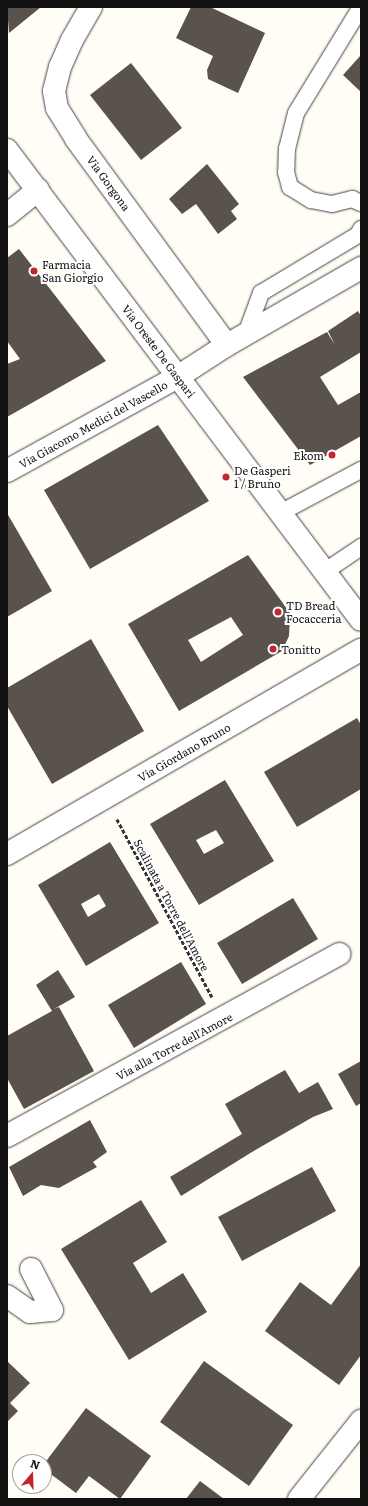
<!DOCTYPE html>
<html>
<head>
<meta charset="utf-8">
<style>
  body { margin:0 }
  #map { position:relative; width:368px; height:1506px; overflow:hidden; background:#fffdf5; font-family:Literata,serif }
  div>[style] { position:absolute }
  .building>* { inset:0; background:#5a524d }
  .path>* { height:2.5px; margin-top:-1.25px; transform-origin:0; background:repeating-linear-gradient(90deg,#333 0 4px,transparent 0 6px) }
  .roads { filter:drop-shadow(0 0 1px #444) drop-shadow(0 0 1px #444) }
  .service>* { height:16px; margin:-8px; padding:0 8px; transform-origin:8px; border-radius:8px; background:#fff }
  .minor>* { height:22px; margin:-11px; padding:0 11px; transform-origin:11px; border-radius:11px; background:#fff }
  .tertiary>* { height:22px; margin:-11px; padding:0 11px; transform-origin:11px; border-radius:11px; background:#fff }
  .dots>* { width:11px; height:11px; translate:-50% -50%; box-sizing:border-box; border:2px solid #fff; border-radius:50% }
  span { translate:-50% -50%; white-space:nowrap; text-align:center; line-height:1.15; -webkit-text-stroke:4px #fff; paint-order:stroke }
  .street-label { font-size:11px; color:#111 }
  .poi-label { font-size:11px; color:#111 }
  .left { translate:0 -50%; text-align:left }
  .right { translate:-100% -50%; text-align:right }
  .frame { position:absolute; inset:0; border:8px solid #111; pointer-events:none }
  .north { position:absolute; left:12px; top:1454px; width:40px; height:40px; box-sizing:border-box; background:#fff; border:1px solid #a0a0a0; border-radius:50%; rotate:19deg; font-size:11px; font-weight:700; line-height:16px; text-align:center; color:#111 }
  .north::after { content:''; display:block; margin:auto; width:14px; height:18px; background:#c4262e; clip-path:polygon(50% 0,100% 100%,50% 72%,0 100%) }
</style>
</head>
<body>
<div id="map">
  <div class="building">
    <div style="clip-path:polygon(7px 7px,41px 7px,9px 33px)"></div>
    <div style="clip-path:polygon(191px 7px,210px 7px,265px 33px,238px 93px,208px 79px,207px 70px,213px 56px,176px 38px)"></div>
    <div style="clip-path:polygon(361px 55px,361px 92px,343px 75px)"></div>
    <div style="clip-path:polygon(131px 63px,182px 128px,141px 160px,90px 95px)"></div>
    <div style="clip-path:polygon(207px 164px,239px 204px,231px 211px,237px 219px,218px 234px,196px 204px,182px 214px,169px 199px)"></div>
    <div style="clip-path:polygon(19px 249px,106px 361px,7px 417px,7px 364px,20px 359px,7px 341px,7px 258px)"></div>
    <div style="clip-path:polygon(358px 311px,361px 316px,361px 352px,320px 377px,338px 405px,361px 392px,361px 436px,310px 465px,243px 377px,327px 332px,335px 345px,328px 331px)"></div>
    <div style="clip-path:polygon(158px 425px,209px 501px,90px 569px,44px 490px)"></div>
    <div style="clip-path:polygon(7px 513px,52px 591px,7px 617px)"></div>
    <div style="clip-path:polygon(evenodd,248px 555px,290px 613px,289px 636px,282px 651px,179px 711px,128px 624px,248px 555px,231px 617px,243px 635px,201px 662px,188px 640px,231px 617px)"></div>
    <div style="clip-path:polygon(91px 639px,144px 731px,52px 784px,7px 706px,7px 688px)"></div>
    <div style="clip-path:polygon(357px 718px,361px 725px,361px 789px,297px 827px,264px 772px)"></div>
    <div style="clip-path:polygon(evenodd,225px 780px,274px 861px,199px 905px,150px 824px,225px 780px,216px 830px,224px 843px,204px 854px,196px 840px,216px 830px)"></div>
    <div style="clip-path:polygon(evenodd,110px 842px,159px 923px,86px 966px,38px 885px,110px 842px,99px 894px,106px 906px,88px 917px,81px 904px,99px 894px)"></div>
    <div style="clip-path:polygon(293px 898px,318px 939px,242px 984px,217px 943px)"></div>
    <div style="clip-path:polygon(181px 962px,206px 1004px,134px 1048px,108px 1005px)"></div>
    <div style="clip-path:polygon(58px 970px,75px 997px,54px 1009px,59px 1007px,94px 1071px,24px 1109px,7px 1078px,7px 1036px,52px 1011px,36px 985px)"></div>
    <div style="clip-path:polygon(361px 1061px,361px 1103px,356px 1106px,338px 1074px)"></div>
    <div style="clip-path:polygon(285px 1070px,299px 1093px,318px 1082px,333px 1109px,313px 1117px,252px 1152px,181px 1196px,170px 1177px,242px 1134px,225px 1104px)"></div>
    <div style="clip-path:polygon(90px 1120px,107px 1152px,93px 1162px,97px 1167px,59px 1188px,41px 1185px,23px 1196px,9px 1167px)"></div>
    <div style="clip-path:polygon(312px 1167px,336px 1211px,242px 1261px,218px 1217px)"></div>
    <div style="clip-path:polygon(141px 1200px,167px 1242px,133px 1263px,151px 1293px,183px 1273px,207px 1312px,129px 1360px,61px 1249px)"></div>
    <div style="clip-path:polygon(361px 1264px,361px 1355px,339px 1385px,265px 1331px,300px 1282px,331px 1305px)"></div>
    <div style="clip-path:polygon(7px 1361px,30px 1383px,10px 1403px,18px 1411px,7px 1422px)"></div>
    <div style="clip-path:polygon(204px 1361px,293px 1425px,249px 1486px,160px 1422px)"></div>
    <div style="clip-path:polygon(86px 1408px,151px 1456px,120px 1499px,89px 1476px,76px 1493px,44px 1469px,44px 1464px)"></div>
    <div style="clip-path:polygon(200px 1481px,224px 1499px,186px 1499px)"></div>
  </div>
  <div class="path">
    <div style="left:117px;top:819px;width:202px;rotate:61.9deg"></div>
  </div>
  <div class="roads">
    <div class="service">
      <div style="left:361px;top:7px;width:124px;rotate:121.5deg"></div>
      <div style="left:296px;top:113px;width:36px;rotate:104deg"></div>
      <div style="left:287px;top:148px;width:24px;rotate:92deg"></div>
      <div style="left:286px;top:172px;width:16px;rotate:75deg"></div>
      <div style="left:290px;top:187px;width:25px;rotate:32deg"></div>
      <div style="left:311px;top:200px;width:21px;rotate:11deg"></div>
      <div style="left:332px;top:204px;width:21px;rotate:-14deg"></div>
      <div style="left:352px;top:199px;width:10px;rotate:24deg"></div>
      <div style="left:246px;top:334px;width:44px;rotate:-69.9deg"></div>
      <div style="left:261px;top:293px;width:113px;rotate:-30.9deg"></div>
      <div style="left:358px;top:235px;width:7px;rotate:-63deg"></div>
      <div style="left:280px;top:513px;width:92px;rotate:-28deg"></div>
      <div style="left:324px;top:572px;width:45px;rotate:-34deg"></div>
    </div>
    <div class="minor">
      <div style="left:91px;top:7px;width:38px;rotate:120deg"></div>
      <div style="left:72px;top:40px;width:30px;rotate:114deg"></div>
      <div style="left:60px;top:67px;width:25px;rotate:104deg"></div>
      <div style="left:54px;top:91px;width:17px;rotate:80deg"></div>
      <div style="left:57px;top:108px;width:36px;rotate:58deg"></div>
      <div style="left:76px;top:139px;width:255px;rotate:53.8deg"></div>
      <div style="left:7px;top:215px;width:40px;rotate:-39deg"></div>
      <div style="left:7px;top:471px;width:196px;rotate:-28.9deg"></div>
      <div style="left:179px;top:376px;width:57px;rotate:-32.9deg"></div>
      <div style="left:227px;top:345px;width:155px;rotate:-29.9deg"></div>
      <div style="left:7px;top:854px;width:409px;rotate:-30deg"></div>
      <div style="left:7px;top:1136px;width:379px;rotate:-28.7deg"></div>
      <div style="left:7px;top:1296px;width:28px;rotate:35deg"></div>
      <div style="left:30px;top:1312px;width:22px;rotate:-5deg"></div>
      <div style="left:52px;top:1310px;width:46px;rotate:-117.1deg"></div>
      <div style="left:299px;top:1499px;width:100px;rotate:-51.5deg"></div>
    </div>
    <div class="tertiary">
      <div style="left:7px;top:150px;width:588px;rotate:53.01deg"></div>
    </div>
  </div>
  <div class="dots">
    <div style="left:34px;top:271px;background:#c4262e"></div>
    <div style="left:332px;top:455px;background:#c4262e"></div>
    <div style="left:226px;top:477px;background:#c4262e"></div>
    <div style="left:278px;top:612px;background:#c4262e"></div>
    <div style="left:273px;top:649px;background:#c4262e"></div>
  </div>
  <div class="street-label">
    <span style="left:109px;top:183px;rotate:54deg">Via Gorgona</span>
    <span style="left:159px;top:351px;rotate:53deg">Via Oreste De Gaspari</span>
    <span style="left:93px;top:424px;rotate:-29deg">Via Giacomo Medici del Vascello</span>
    <span style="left:184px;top:752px;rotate:-30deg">Via Giordano Bruno</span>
    <span style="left:172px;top:905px;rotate:62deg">Scalinata a Torre dell'Amore</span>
    <span style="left:174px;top:1046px;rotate:-28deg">Via alla Torre dell'Amore</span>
  </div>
  <div class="poi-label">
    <span class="left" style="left:42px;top:271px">Farmacia<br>San Giorgio</span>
    <span class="right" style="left:324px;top:455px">Ekom</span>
    <span class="left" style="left:234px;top:477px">De Gasperi<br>1 / Bruno</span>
    <span class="left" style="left:286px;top:612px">TD Bread<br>Focacceria</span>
    <span class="left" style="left:281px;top:649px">Tonitto</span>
  </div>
  <div class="frame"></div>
  <div class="north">N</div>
</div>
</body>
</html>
